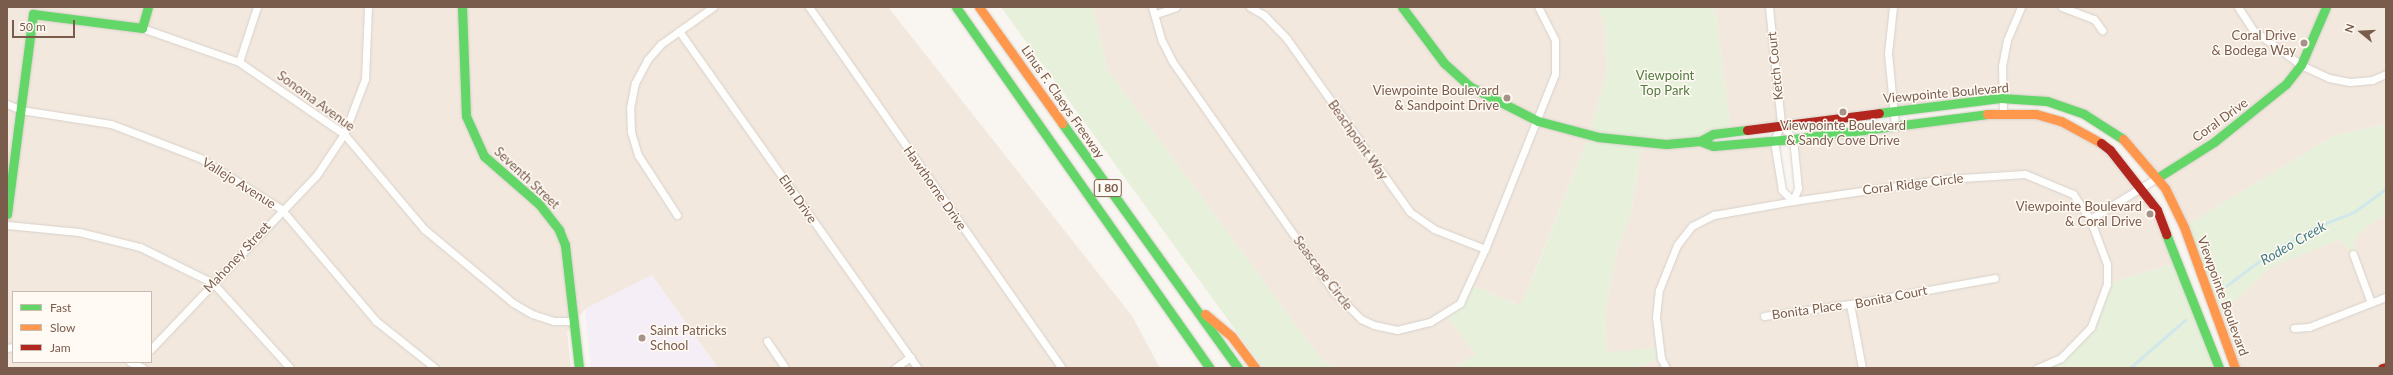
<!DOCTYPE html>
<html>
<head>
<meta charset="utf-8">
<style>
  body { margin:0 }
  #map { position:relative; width:2393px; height:375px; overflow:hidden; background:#f9f5f0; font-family:Lato,sans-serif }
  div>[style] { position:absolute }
  .residential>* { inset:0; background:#f2e8de }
  .education>* { inset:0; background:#f6eef6 }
  .green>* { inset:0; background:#e7f0db }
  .stream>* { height:2.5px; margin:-1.25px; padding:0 1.25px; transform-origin:1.25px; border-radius:1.25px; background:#d0e8ea }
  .roads { filter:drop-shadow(0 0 1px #d7d1cb) drop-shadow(0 0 1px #d7d1cb) }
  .street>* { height:7px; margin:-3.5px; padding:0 3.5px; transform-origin:3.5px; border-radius:3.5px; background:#fefefd }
  .fast>* { height:9px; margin:-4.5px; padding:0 4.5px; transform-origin:4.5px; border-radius:4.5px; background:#63d668 }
  .slow>* { height:9px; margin:-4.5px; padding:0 4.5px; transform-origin:4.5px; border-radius:4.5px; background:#ff974d }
  .jam>* { height:9px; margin:-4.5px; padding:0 4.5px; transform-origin:4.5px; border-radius:4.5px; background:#b3261e }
  .dots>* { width:11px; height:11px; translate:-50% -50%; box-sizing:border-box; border:2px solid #fffaf3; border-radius:50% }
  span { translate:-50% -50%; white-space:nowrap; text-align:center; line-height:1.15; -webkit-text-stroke:3px #fffaf3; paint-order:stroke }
  .shield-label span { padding:1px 3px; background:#fffaf3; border:1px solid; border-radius:3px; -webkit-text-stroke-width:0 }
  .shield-label { font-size:12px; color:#7a5c4d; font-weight:700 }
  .poi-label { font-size:13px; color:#7a5c4d }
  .right { translate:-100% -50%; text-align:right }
  .left { translate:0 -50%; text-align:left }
  .street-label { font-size:13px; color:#7a5c4d }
  .park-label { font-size:13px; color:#537a41 }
  .water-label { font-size:14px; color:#437c86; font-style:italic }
  .frame { position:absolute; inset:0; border:8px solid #7a5c4d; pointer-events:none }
  .legend { position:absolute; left:12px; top:291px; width:140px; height:72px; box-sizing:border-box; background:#fffaf3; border:1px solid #cabbb1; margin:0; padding:5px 7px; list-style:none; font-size:12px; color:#7a5c4d }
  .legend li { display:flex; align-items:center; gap:8px; height:20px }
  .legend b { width:20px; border:1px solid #cabbb1 }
  .north { position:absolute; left:2341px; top:12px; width:40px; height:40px; -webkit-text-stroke:3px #fffaf3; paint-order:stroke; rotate:288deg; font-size:11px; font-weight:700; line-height:16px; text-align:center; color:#7a5c4d }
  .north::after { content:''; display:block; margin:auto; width:14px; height:18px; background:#7a5c4d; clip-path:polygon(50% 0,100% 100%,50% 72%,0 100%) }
  .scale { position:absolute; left:12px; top:20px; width:63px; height:18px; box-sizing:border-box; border:2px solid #7a5c4d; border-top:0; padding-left:5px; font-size:12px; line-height:14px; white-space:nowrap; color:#7a5c4d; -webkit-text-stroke:3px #fffaf3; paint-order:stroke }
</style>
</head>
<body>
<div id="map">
  <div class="residential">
    <div style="clip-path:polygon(evenodd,7px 7px,888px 7px,1132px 316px,1160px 368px,718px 368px,652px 276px,585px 309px,567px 331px,571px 368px,7px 368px,7px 7px,13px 292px,151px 292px,151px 362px,13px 362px,13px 292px)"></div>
    <div style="clip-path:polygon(1093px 7px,1598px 7px,1604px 23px,1607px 72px,1589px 135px,1521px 306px,1469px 284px,1460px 303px,1445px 314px,1476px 354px,1454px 368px,1338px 368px,1321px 359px,1107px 69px)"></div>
    <div style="clip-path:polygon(1715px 7px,2386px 7px,2386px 124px,2333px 136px,2184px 227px,2165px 188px,2124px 139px,2047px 101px,2000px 98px,1731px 131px)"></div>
    <div style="clip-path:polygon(2003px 112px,2061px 121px,2110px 150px,2157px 210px,2178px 262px,2107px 284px,2091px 327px,2061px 358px,2037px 368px,1637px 368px,1661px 358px,1607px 352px,1604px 317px,1617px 250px,1631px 213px,1642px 142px,1774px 141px,1782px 190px,1793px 200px,1798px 188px,1793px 139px)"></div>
    <div style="clip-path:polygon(2386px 214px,2386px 367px,2235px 368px,2217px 320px,2241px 292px,2269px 268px,2307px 250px,2339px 240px,2353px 253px,2355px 235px)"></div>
  </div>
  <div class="education">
    <div style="clip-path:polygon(652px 275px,718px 368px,591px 368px,585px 309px)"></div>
  </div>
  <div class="green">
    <div style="clip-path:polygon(1001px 7px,1093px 7px,1107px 69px,1321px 359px,1338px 368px,1263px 368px)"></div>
    <div style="clip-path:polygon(1598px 7px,1715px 7px,1731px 131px,1700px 141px,1642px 142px,1631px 213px,1617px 250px,1604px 317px,1607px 352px,1660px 348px,1661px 358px,1637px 368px,1454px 368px,1476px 354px,1445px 314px,1460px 303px,1469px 284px,1520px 306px,1533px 277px,1589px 135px,1607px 72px,1604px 23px)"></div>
    <div style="clip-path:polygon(2386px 124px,2386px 214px,2356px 235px,2353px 254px,2339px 240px,2269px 268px,2217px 319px,2184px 227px,2333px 136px)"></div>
    <div style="clip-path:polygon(2178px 262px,2214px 368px,2037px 368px,2061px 358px,2091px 327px,2107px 284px)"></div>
  </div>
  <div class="stream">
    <div style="left:2222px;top:289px;width:59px;rotate:-36.7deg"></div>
    <div style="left:2269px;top:254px;width:51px;rotate:-30.6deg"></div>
    <div style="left:2313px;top:228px;width:44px;rotate:-21.3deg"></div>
    <div style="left:2354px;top:212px;width:39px;rotate:-36deg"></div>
    <div style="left:2130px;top:368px;width:73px;rotate:-41.1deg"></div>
  </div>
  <div class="roads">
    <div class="street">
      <div style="left:809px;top:7px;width:441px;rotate:55deg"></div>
      <div style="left:1152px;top:7px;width:35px;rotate:74deg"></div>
      <div style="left:1162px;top:41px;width:22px;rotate:63deg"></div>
      <div style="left:1172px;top:61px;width:282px;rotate:55deg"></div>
      <div style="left:1334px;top:292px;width:38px;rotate:45deg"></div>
      <div style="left:1361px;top:319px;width:14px;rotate:25deg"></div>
      <div style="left:1374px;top:325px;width:24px;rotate:12deg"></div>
      <div style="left:1397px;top:330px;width:34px;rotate:-14deg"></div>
      <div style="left:1430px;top:322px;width:36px;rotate:-32deg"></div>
      <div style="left:1460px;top:303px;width:60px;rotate:-65.2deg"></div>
      <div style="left:1485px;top:249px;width:188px;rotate:-68.2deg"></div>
      <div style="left:1555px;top:74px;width:34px;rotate:-90deg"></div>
      <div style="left:1555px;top:40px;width:37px;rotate:-117deg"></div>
      <div style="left:1250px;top:7px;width:16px;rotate:30deg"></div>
      <div style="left:1264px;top:15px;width:33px;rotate:46deg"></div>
      <div style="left:1287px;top:39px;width:212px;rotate:54.6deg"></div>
      <div style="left:1410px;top:212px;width:29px;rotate:35deg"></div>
      <div style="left:1434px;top:229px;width:55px;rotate:21.4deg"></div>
      <div style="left:1769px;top:7px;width:118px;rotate:84.1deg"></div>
      <div style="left:1893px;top:7px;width:46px;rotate:96.2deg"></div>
      <div style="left:1888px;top:53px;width:73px;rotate:84.5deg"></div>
      <div style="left:2062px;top:7px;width:34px;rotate:21deg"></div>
      <div style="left:2094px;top:19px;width:14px;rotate:54deg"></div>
      <div style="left:2238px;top:7px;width:27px;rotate:57deg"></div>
      <div style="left:2253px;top:30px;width:59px;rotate:36.1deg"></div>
      <div style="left:2301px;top:65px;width:31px;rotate:25deg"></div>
      <div style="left:2329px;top:78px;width:21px;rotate:11deg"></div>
      <div style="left:2350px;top:82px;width:22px;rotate:-5deg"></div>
      <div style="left:2372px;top:80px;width:15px;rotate:-23deg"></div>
      <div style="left:1156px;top:14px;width:21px;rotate:-19deg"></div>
      <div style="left:142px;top:28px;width:103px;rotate:19.3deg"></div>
      <div style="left:239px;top:62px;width:127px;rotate:34.4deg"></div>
      <div style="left:344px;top:134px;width:124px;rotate:49.9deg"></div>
      <div style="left:424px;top:229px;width:116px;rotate:39.7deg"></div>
      <div style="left:513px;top:303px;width:22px;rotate:30deg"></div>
      <div style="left:532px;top:314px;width:23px;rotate:18deg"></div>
      <div style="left:554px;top:321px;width:20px"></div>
      <div style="left:679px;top:31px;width:413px;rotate:54.7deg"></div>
      <div style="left:239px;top:62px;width:58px;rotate:-71.9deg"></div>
      <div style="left:7px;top:104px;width:15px;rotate:23deg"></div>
      <div style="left:21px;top:110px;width:91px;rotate:8.8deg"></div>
      <div style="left:111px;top:124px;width:95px;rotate:20.9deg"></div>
      <div style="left:200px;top:158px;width:96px;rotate:32.2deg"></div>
      <div style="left:281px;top:209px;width:147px;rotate:49.7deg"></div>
      <div style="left:376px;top:321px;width:75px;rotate:38.5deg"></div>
      <div style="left:2003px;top:112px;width:46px;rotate:-91.2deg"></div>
      <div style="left:2002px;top:66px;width:26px;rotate:-79deg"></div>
      <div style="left:2007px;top:40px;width:36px;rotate:-67deg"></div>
      <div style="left:1781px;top:124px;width:19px;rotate:51deg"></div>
      <div style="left:1793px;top:139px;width:49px;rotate:84.2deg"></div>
      <div style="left:1798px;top:188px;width:14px;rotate:111deg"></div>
      <div style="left:1793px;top:201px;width:16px;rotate:-135deg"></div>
      <div style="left:1782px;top:190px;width:50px;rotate:-99.3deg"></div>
      <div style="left:1774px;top:141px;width:18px;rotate:-68deg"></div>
      <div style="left:677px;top:215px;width:72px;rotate:-123deg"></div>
      <div style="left:638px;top:155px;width:24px;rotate:-107deg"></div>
      <div style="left:631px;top:132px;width:24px;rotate:-92deg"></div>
      <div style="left:630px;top:108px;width:25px;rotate:-79deg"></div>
      <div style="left:635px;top:83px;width:26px;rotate:-62deg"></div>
      <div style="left:647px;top:60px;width:21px;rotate:-49deg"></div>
      <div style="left:661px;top:44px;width:64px;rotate:-35.4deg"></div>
      <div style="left:2090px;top:219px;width:79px;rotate:-31.5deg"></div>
      <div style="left:7px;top:225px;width:72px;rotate:5.6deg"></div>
      <div style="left:79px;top:232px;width:63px;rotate:13.8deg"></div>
      <div style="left:140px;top:247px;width:81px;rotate:26.3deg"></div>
      <div style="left:213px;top:283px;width:115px;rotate:47.8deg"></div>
      <div style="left:2353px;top:254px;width:52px;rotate:69.8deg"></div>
      <div style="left:1850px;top:304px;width:65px;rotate:79.4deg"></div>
      <div style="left:1764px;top:316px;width:87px;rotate:-7.9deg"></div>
      <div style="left:1850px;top:304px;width:147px;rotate:-10.2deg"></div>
      <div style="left:2294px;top:328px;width:15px;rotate:-4deg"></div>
      <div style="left:2309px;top:327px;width:83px;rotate:-21.3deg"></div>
      <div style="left:767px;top:341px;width:32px;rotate:56deg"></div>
      <div style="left:7px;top:348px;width:6px;rotate:-9deg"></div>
      <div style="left:151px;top:349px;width:239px;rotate:-46.4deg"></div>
      <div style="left:316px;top:176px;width:50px;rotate:-56.3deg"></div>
      <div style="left:344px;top:134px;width:59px;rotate:-69.1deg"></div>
      <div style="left:365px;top:79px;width:72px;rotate:-87.6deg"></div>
      <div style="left:130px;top:362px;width:14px;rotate:25deg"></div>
      <div style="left:895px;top:368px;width:19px;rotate:-36deg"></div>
      <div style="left:1666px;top:368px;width:11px;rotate:-117deg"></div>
      <div style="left:1661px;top:358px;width:41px;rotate:-97deg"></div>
      <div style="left:1656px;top:317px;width:27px;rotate:-84deg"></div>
      <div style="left:1659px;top:290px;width:48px;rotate:-68.2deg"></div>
      <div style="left:1677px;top:245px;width:24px;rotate:-52deg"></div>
      <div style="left:1692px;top:226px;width:25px;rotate:-27deg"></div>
      <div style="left:1714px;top:215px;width:80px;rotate:-10deg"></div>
      <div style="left:1793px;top:201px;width:154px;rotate:-8.2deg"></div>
      <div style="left:1945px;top:179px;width:80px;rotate:-3.6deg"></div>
      <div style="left:2025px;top:174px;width:52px;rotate:22.6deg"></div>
      <div style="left:2073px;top:194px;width:30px;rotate:56deg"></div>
      <div style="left:2090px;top:219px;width:48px;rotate:69.3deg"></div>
      <div style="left:2107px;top:264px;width:20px;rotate:90deg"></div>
      <div style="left:2107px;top:284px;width:46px;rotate:110.4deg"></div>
      <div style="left:2091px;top:327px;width:43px;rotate:134.1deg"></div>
      <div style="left:2061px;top:358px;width:26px;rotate:157deg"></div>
    </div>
    <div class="fast">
      <div style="left:462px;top:7px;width:109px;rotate:87.9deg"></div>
      <div style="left:466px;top:116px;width:44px;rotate:65.8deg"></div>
      <div style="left:484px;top:156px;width:73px;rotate:41.1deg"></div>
      <div style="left:539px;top:204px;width:33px;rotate:52deg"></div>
      <div style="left:559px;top:230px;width:16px;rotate:68deg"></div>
      <div style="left:565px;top:245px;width:124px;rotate:83.5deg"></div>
      <div style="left:956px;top:7px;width:441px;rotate:54.9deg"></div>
      <div style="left:1402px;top:7px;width:70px;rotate:53.1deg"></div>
      <div style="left:1444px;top:63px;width:36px;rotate:42deg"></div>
      <div style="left:1471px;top:87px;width:75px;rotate:26.9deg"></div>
      <div style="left:1538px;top:121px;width:62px;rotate:14.9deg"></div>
      <div style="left:1598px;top:137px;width:68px;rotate:5.9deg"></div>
      <div style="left:1666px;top:144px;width:34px;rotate:-5deg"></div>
      <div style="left:1700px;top:141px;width:15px;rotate:-28deg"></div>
      <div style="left:1713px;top:134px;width:34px;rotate:-7deg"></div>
      <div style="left:1879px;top:113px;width:122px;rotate:-7.1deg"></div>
      <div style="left:2000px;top:98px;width:47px;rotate:3.7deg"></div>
      <div style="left:2047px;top:101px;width:39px;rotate:19deg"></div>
      <div style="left:2084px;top:114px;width:46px;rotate:32.7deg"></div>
      <div style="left:1062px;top:123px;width:302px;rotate:54.3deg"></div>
      <div style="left:1700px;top:141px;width:14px;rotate:21deg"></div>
      <div style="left:1713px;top:146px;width:80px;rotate:-5deg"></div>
      <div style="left:1793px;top:139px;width:196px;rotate:-7.3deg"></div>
      <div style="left:2157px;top:178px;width:67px;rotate:-32.3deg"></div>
      <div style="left:2214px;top:142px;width:92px;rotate:-38.9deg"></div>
      <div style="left:2286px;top:84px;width:24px;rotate:-52deg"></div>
      <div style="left:2301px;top:65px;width:63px;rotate:-66.7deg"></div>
      <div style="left:7px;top:214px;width:202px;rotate:-82.6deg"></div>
      <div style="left:33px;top:14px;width:110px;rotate:7.3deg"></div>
      <div style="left:142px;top:28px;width:22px;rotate:-74deg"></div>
      <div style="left:2166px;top:234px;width:144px;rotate:68.4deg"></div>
    </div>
    <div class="slow">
      <div style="left:979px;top:7px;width:143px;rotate:54.4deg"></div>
      <div style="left:1987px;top:114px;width:49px"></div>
      <div style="left:2036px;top:114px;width:26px;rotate:16deg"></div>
      <div style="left:2061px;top:121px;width:46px;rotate:28.8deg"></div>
      <div style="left:2123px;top:139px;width:65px;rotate:49.4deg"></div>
      <div style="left:2165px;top:188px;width:43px;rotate:64deg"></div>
      <div style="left:2184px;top:227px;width:150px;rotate:70.1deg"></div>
      <div style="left:1205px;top:314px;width:35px;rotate:40deg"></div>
      <div style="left:1232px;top:337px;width:39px;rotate:53deg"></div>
    </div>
    <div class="jam">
      <div style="left:1747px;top:130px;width:133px;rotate:-7.3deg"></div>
      <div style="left:2101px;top:143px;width:11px;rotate:38deg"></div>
      <div style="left:2110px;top:150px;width:76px;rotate:51.9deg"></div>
      <div style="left:2157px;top:210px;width:26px;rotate:69deg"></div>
      <div style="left:2382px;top:368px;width:4px;rotate:-14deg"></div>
    </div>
  </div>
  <div class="dots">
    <div style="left:2304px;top:43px;background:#a69286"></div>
    <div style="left:1507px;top:98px;background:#a69286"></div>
    <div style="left:1843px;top:112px;background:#a69286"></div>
    <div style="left:2150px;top:214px;background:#a69286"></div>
    <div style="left:642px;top:338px;background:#a69286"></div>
  </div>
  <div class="shield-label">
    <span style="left:1108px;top:188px">I 80</span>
  </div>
  <div class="poi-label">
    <span class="right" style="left:2296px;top:43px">Coral Drive<br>&amp; Bodega Way</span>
    <span class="right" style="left:1499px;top:98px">Viewpointe Boulevard<br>&amp; Sandpoint Drive</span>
    <span style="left:1843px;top:133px">Viewpointe Boulevard<br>&amp; Sandy Cove Drive</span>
    <span class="right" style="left:2142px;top:214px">Viewpointe Boulevard<br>&amp; Coral Drive</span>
    <span class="left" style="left:650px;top:338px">Saint Patricks<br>School</span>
  </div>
  <div class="street-label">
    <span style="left:1775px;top:66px;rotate:-96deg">Ketch Court</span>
    <span style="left:1946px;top:93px;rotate:-5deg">Viewpointe Boulevard</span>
    <span style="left:316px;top:101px;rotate:36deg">Sonoma Avenue</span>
    <span style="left:1063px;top:102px;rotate:55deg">Linus F. Claeys Freeway</span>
    <span style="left:2220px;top:120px;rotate:-36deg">Coral Drive</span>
    <span style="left:1358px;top:140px;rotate:55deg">Beachpoint Way</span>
    <span style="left:527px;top:178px;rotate:43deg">Seventh Street</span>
    <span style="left:239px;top:183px;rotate:32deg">Vallejo Avenue</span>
    <span style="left:1913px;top:184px;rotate:-7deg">Coral Ridge Circle</span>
    <span style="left:935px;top:188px;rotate:55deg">Hawthorne Drive</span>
    <span style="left:798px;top:199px;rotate:55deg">Elm Drive</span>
    <span style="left:237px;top:257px;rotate:-47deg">Mahoney Street</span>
    <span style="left:1323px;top:273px;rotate:53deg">Seascape Circle</span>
    <span style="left:2223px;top:296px;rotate:70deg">Viewpointe Boulevard</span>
    <span style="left:1891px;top:297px;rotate:-11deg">Bonita Court</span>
    <span style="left:1807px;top:310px;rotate:-8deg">Bonita Place</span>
  </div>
  <div class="park-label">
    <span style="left:1665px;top:83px">Viewpoint<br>Top Park</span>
  </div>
  <div class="water-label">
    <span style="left:2293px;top:243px;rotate:-30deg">Rodeo Creek</span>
  </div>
  <div class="frame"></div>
  <ul class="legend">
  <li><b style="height:5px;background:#63d668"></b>Fast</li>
  <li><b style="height:5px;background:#ff974d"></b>Slow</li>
  <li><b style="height:5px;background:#b3261e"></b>Jam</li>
  </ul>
  <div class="north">N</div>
  <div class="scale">50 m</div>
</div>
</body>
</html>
